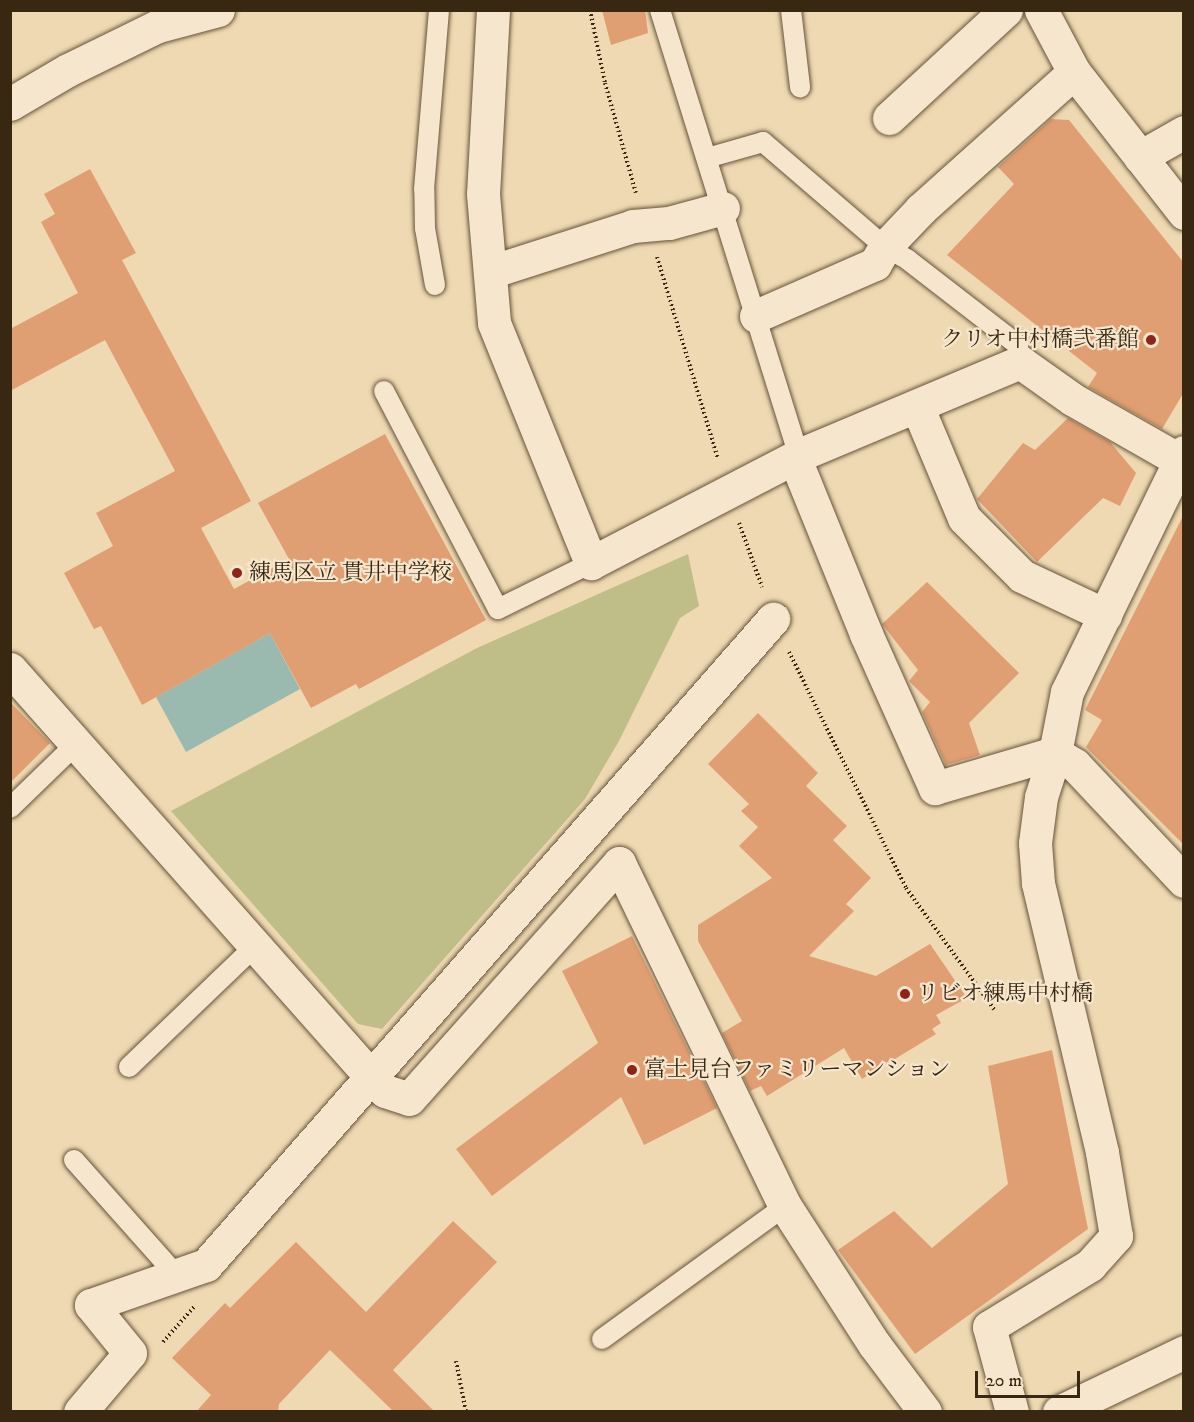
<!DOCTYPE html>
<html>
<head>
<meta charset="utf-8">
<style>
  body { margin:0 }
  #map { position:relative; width:1194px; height:1422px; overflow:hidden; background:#efd9b2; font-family:"IM FELL DW Pica","Noto Serif JP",serif }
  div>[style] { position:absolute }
  .green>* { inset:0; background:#bfbe88 }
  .water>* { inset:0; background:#9abaaf }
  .building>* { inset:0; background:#e09f72 }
  .path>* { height:4px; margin-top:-2px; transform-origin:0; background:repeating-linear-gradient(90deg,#382711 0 1.5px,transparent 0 4.5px) }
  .roads { filter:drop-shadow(0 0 2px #665439) drop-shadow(0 0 2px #665439) }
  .lane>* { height:20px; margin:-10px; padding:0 10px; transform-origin:10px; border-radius:10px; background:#f5e6cd }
  .street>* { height:33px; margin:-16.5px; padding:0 16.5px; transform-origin:16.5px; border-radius:16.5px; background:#f5e6cd }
  .dots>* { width:16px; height:16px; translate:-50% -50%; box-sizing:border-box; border:3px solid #f5e6cd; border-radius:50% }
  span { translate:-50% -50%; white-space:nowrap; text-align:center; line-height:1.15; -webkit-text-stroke:4.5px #f5e6cd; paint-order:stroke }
  .poi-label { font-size:22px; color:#382711 }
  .right { translate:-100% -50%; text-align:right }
  .left { translate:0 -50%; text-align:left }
  .frame { position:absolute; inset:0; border:12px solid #382711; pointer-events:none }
  .scale { position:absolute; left:975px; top:1371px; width:105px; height:27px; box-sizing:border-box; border:3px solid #382711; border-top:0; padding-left:8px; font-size:18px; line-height:21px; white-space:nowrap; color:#382711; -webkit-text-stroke:4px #f5e6cd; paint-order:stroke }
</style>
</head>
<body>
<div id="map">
  <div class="green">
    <div style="clip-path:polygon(688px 554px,699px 606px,680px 618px,619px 741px,585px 799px,382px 1029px,358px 1024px,171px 811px,477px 648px)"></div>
  </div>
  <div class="water">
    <div style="clip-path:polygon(270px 633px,300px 689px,186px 752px,156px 697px)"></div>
  </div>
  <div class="building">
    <div style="clip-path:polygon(602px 10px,645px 10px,648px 33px,611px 45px)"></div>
    <div style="clip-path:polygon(1051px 119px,1069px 120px,1184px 263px,1184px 392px,1162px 429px,1088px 387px,1097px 373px,947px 255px,1014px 184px,998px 167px)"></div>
    <div style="clip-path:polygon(90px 169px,136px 253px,122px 260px,251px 501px,201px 528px,234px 589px,289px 559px,258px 503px,385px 434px,486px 620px,359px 689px,356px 684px,311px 708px,270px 633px,142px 705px,101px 626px,94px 629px,64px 573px,113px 546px,96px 513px,175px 471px,105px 340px,10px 391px,10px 329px,78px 293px,41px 222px,55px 214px,44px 194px)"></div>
    <div style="clip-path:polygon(1068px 418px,1110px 442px,1136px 473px,1120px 506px,1103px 498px,1037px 562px,977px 499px,1023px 443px,1035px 450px)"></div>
    <div style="clip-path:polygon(1184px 514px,1184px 845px,1086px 747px,1102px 720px,1085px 710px)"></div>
    <div style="clip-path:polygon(927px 582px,1019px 673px,969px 723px,980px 755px,946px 765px,922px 712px,930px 702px,909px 681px,918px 670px,882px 624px)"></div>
    <div style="clip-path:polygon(10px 702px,50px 743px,10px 783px)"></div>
    <div style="clip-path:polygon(758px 713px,818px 773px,806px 786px,847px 826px,833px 840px,871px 878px,846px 904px,854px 911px,809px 956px,876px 976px,930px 944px,967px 998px,936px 1015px,941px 1023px,932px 1029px,936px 1034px,862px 1079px,844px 1048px,767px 1096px,761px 1086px,750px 1091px,722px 1033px,742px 1021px,698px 941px,698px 925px,772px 878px,739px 846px,758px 827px,741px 811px,749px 804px,708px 764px)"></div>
    <div style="clip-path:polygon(632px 936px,717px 1108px,644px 1145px,621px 1097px,492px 1196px,456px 1149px,598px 1043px,562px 971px)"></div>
    <div style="clip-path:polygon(1052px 1050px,1088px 1229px,915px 1354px,838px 1250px,894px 1211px,932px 1248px,1008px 1184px,988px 1066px)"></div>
    <div style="clip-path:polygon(453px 1221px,497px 1262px,393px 1370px,435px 1412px,394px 1412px,330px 1350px,279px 1404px,278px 1412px,196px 1412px,211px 1395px,172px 1358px,225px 1303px,230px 1308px,296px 1242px,366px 1312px)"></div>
  </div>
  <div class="path">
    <div style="left:590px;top:10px;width:75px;rotate:78.4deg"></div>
    <div style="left:605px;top:83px;width:114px;rotate:74.3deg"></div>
    <div style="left:657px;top:257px;width:211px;rotate:73.2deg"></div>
    <div style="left:739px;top:523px;width:68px;rotate:70.2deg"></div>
    <div style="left:789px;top:652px;width:263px;rotate:63.6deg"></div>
    <div style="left:906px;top:888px;width:150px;rotate:54deg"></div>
    <div style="left:163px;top:1342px;width:47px;rotate:-48.5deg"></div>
    <div style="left:456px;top:1361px;width:52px;rotate:78.9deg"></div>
  </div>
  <div class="roads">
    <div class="lane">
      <div style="left:660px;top:10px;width:466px;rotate:72.7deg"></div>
      <div style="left:791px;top:10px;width:78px;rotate:83.3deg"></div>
      <div style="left:707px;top:158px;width:58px;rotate:-15.9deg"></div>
      <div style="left:763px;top:142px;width:161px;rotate:40.7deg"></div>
      <div style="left:885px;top:247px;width:26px;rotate:29deg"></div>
      <div style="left:908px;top:260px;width:139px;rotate:37.7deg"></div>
      <div style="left:1018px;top:345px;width:17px;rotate:83deg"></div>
      <div style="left:435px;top:285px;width:58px;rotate:-100deg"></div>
      <div style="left:425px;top:228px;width:39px;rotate:-91deg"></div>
      <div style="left:424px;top:189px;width:180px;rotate:-85.2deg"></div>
      <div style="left:384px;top:391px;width:246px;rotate:62.4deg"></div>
      <div style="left:498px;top:609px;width:104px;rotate:-26.3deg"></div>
      <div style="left:10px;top:808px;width:91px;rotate:-44.1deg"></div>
      <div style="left:129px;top:1067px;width:176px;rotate:-43.8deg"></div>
      <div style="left:74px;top:1160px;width:155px;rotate:48.4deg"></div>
      <div style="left:602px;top:1339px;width:226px;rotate:-36deg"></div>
    </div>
    <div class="street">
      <div style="left:493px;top:10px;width:184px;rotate:93.1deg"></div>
      <div style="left:483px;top:194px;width:129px;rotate:85.1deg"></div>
      <div style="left:494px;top:323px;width:259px;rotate:68deg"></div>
      <div style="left:591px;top:563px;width:234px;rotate:-27.4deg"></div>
      <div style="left:799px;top:455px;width:240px;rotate:-22.8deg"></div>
      <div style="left:1020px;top:362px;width:64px;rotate:35.4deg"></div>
      <div style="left:1072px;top:399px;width:123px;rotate:29.7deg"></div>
      <div style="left:1041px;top:10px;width:70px;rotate:62deg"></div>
      <div style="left:1074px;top:72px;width:179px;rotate:52deg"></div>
      <div style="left:10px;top:104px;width:67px;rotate:-30.4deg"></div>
      <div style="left:68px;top:70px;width:100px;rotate:-26.1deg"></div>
      <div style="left:158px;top:26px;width:62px;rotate:-14.9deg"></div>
      <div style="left:889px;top:118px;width:159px;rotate:-42.7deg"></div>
      <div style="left:1140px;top:157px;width:51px;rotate:-29.6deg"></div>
      <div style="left:490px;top:272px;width:150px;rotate:-17.8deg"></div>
      <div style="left:633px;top:226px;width:36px;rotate:-5deg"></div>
      <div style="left:669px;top:223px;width:56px;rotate:-15.5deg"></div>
      <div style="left:756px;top:316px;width:130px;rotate:-23.6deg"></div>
      <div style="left:875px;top:264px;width:20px;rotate:-60deg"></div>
      <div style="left:885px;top:247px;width:52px;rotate:-46.5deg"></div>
      <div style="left:921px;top:209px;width:205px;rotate:-41.8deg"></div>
      <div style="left:917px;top:406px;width:121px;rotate:67.2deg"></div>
      <div style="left:964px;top:518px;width:82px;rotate:45deg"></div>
      <div style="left:1022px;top:576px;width:92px;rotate:25.2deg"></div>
      <div style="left:795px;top:459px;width:189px;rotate:67.9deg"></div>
      <div style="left:866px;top:634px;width:169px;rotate:65.9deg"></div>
      <div style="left:935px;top:788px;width:125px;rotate:-16.3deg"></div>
      <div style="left:1055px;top:753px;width:23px;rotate:31deg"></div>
      <div style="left:1075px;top:765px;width:159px;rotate:46.8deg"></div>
      <div style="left:10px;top:669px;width:548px;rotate:48.48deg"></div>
      <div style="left:373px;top:1079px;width:17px;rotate:45deg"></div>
      <div style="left:385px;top:1091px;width:25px;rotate:18deg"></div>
      <div style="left:409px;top:1099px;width:316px;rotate:-48.3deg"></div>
      <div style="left:619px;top:863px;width:381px;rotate:64.2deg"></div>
      <div style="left:785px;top:1206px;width:164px;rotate:57.2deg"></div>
      <div style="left:874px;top:1344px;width:85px;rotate:53.1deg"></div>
      <div style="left:80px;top:1412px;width:77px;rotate:-49.7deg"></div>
      <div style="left:130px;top:1353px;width:62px;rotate:-129.1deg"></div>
      <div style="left:91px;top:1305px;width:122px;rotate:-19.2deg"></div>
      <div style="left:206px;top:1265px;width:860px;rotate:-48.73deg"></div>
      <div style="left:1012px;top:1412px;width:88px;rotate:-105.1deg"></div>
      <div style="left:989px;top:1327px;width:119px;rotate:-31.5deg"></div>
      <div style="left:1090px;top:1265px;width:39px;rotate:-48deg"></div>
      <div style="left:1116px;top:1236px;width:85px;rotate:-99.5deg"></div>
      <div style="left:1102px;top:1152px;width:277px;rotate:-103.4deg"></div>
      <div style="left:1038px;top:883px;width:40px;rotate:-94.3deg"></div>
      <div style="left:1035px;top:843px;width:46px;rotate:-82.6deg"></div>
      <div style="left:1041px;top:797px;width:46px;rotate:-72.3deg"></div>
      <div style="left:1055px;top:753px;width:62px;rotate:-78.9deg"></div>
      <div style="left:1067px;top:692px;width:267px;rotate:-64deg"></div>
      <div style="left:1059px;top:1412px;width:139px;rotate:-25.6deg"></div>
    </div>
  </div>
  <div class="dots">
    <div style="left:1151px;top:340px;background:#8f2418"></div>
    <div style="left:237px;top:573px;background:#8f2418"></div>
    <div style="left:905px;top:994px;background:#8f2418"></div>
    <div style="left:632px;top:1070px;background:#8f2418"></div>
  </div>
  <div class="poi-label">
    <span class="right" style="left:1139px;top:340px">クリオ中村橋弐番館</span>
    <span class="left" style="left:249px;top:573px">練馬区立 貫井中学校</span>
    <span class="left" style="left:917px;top:994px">リビオ練馬中村橋</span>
    <span class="left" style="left:644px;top:1070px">富士見台ファミリーマンション</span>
  </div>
  <div class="frame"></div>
  <div class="scale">20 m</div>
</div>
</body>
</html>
